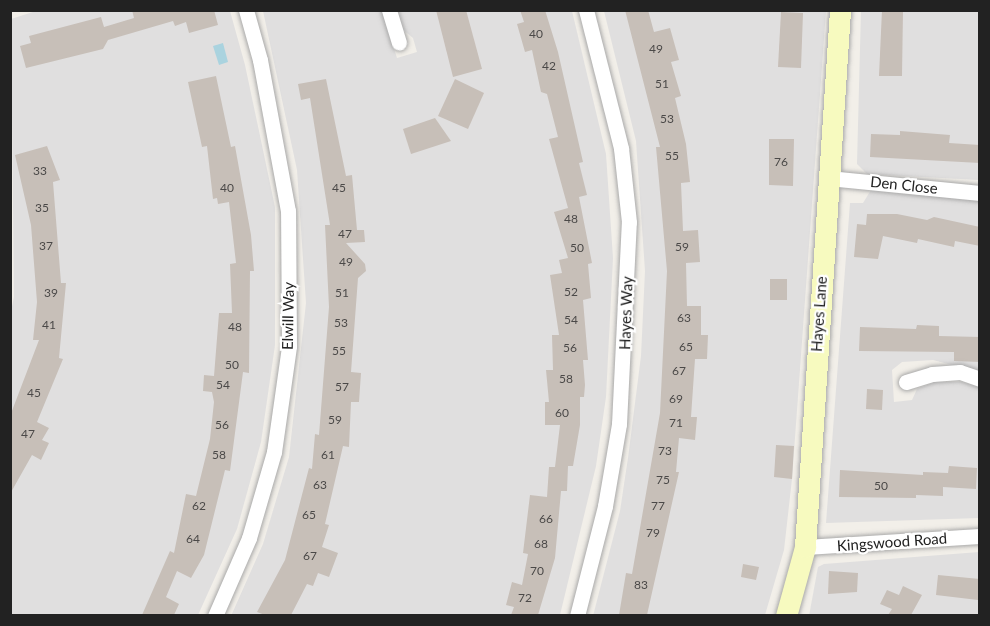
<!DOCTYPE html>
<html>
<head>
<meta charset="utf-8">
<style>
  body { margin:0 }
  #map { position:relative; width:990px; height:626px; overflow:hidden; background:#f2efe9; font-family:Lato,sans-serif }
  div>[style] { position:absolute }
  .residential>* { inset:0; background:#e0dfdf }
  .water>* { inset:0; background:#aad3df }
  .building>* { inset:0; background:#c7bfb8 }
  .roads { filter:drop-shadow(0 0 2px #a9a9a9) drop-shadow(0 0 2px #a9a9a9) }
  .minor>* { height:15px; margin:-7.5px; padding:0 7.5px; transform-origin:7.5px; border-radius:7.5px; background:#fff }
  .secondary>* { height:21px; margin:-10.5px; padding:0 10.5px; transform-origin:10.5px; border-radius:10.5px; background:#f7fabf }
  span { translate:-50% -50%; white-space:nowrap; text-align:center; line-height:1.15; -webkit-text-stroke:4.5px #fff; paint-order:stroke }
  .number-label { font-size:12px; color:#4b4948 }
  .number-label span { -webkit-text-stroke-width:0 }
  .street-label { font-size:15px; color:#222 }
  .frame { position:absolute; inset:0; border:12px solid #222; pointer-events:none }
</style>
</head>
<body>
<div id="map">
  <div class="residential">
    <div style="clip-path:polygon(39px 10px,230px 11px,245px 65px,275px 207px,275px 345px,261px 442px,237px 529px,198px 615px,11px 616px,10px 316px,14px 297px,11px 19px)"></div>
    <div style="clip-path:polygon(263px 11px,382px 11px,397px 58px,417px 52px,413px 38px,402px 29px,396px 11px,572px 11px,606px 154px,613px 258px,606px 397px,596px 466px,560px 615px,231px 616px,263px 544px,289px 457px,306px 303px,297px 170px)"></div>
    <div style="clip-path:polygon(604px 11px,826px 11px,792px 479px,784px 550px,765px 615px,593px 616px,620px 511px,628px 458px,641px 356px,645px 271px,636px 141px)"></div>
    <div style="clip-path:polygon(861px 11px,979px 11px,979px 180px,867px 174px,857px 164px)"></div>
    <div style="clip-path:polygon(871px 190px,979px 201px,979px 372px,933px 360px,902px 362px,892px 370px,894px 402px,912px 400px,917px 389px,934px 382px,962px 382px,979px 387px,979px 518px,826px 523px,850px 203px,863px 203px)"></div>
    <div style="clip-path:polygon(979px 552px,979px 615px,809px 616px,818px 567px,824px 564px)"></div>
  </div>
  <div class="water">
    <div style="clip-path:polygon(223px 43px,228px 62px,219px 65px,213px 46px)"></div>
  </div>
  <div class="building">
    <div style="clip-path:polygon(132px 10px,214px 10px,218px 25px,189px 33px,186px 22px,175px 26px,173px 21px,108px 40px,103px 49px,26px 68px,20px 46px,31px 43px,29px 36px,101px 17px,104px 27px,134px 18px)"></div>
    <div style="clip-path:polygon(436px 10px,466px 10px,482px 69px,453px 77px)"></div>
    <div style="clip-path:polygon(520px 10px,545px 10px,558px 52px,583px 162px,579px 163px,587px 195px,579px 197px,592px 263px,588px 264px,591px 298px,583px 300px,588px 360px,583px 360px,585px 385px,584px 397px,580px 397px,580px 425px,573px 466px,568px 466px,567px 491px,561px 491px,555px 558px,538px 615px,511px 615px,514px 607px,506px 605px,512px 582px,522px 585px,528px 554px,523px 553px,530px 495px,547px 497px,549px 467px,555px 467px,560px 425px,545px 425px,545px 402px,549px 402px,546px 370px,553px 370px,552px 335px,559px 335px,550px 275px,562px 273px,559px 260px,568px 258px,554px 212px,568px 208px,549px 139px,558px 137px,547px 94px,541px 92px,532px 50px,525px 52px,517px 24px,524px 22px)"></div>
    <div style="clip-path:polygon(625px 10px,648px 10px,654px 32px,670px 28px,679px 60px,671px 62px,681px 96px,675px 98px,686px 144px,690px 182px,681px 183px,683px 231px,698px 230px,700px 262px,686px 263px,687px 306px,701px 306px,701px 335px,708px 335px,707px 359px,695px 359px,691px 417px,697px 417px,695px 440px,679px 438px,676px 472px,679px 472px,647px 615px,619px 615px,626px 573px,632px 574px,660px 413px,667px 271px,656px 147px,660px 147px)"></div>
    <div style="clip-path:polygon(882px 10px,903px 10px,902px 76px,879px 76px)"></div>
    <div style="clip-path:polygon(781px 12px,803px 13px,801px 68px,778px 67px)"></div>
    <div style="clip-path:polygon(216px 76px,231px 147px,235px 146px,251px 235px,254px 271px,250px 271px,249px 373px,243px 372px,230px 471px,225px 470px,204px 555px,191px 578px,177px 571px,166px 597px,179px 604px,174px 615px,142px 615px,170px 551px,174px 553px,186px 494px,196px 496px,210px 439px,214px 402px,212px 392px,203px 391px,204px 375px,214px 376px,219px 313px,232px 313px,230px 264px,236px 263px,229px 202px,218px 204px,217px 198px,213px 199px,207px 146px,202px 147px,188px 82px)"></div>
    <div style="clip-path:polygon(326px 79px,346px 176px,352px 175px,357px 230px,364px 230px,365px 242px,346px 243px,365px 264px,366px 271px,358px 278px,351px 372px,361px 373px,359px 402px,351px 402px,349px 447px,343px 446px,325px 524px,329px 525px,322px 547px,338px 553px,329px 577px,318px 573px,313px 586px,307px 584px,291px 615px,265px 615px,257px 612px,285px 560px,309px 468px,312px 469px,315px 434px,319px 435px,329px 307px,325px 225px,330px 225px,310px 98px,301px 100px,298px 84px)"></div>
    <div style="clip-path:polygon(455px 79px,484px 93px,468px 129px,438px 116px)"></div>
    <div style="clip-path:polygon(435px 118px,451px 141px,411px 154px,403px 129px)"></div>
    <div style="clip-path:polygon(900px 131px,950px 135px,949px 143px,980px 145px,980px 163px,870px 157px,871px 134px,900px 135px)"></div>
    <div style="clip-path:polygon(769px 139px,794px 139px,793px 186px,769px 185px)"></div>
    <div style="clip-path:polygon(47px 146px,60px 180px,53px 182px,61px 283px,66px 283px,59px 358px,63px 359px,37px 422px,49px 428px,42px 440px,49px 443px,41px 460px,32px 455px,10px 494px,10px 416px,39px 340px,33px 340px,37px 302px,31px 225px,15px 155px)"></div>
    <div style="clip-path:polygon(867px 214px,897px 214px,927px 220px,934px 217px,980px 227px,980px 246px,955px 241px,954px 247px,918px 239px,917px 243px,883px 236px,878px 259px,854px 257px,857px 224px,866px 225px)"></div>
    <div style="clip-path:polygon(770px 279px,787px 279px,787px 300px,770px 300px)"></div>
    <div style="clip-path:polygon(917px 325px,939px 326px,939px 336px,980px 337px,980px 362px,954px 361px,954px 352px,859px 351px,860px 327px,916px 329px)"></div>
    <div style="clip-path:polygon(867px 389px,883px 390px,882px 410px,866px 409px)"></div>
    <div style="clip-path:polygon(776px 445px,794px 446px,792px 479px,774px 477px)"></div>
    <div style="clip-path:polygon(949px 466px,977px 468px,976px 489px,943px 487px,943px 496px,916px 495px,916px 498px,839px 497px,840px 470px,923px 475px,923px 472px,948px 473px)"></div>
    <div style="clip-path:polygon(743px 564px,759px 567px,756px 580px,741px 577px)"></div>
    <div style="clip-path:polygon(829px 571px,858px 573px,857px 592px,828px 594px)"></div>
    <div style="clip-path:polygon(938px 575px,980px 579px,978px 600px,936px 595px)"></div>
    <div style="clip-path:polygon(903px 586px,922px 595px,911px 615px,888px 615px,892px 609px,880px 604px,887px 590px,899px 595px)"></div>
  </div>
  <div class="roads">
    <div class="minor">
      <div style="left:389px;top:10px;width:34px;rotate:73deg"></div>
      <div style="left:828px;top:178px;width:153px;rotate:5.6deg"></div>
      <div style="left:906px;top:382px;width:27px;rotate:-17deg"></div>
      <div style="left:932px;top:374px;width:28px;rotate:-4deg"></div>
      <div style="left:960px;top:372px;width:21px;rotate:19deg"></div>
      <div style="left:805px;top:547px;width:175px;rotate:-3.6deg"></div>
      <div style="left:215px;top:616px;width:85px;rotate:-66.4deg"></div>
      <div style="left:249px;top:538px;width:90px;rotate:-73.8deg"></div>
      <div style="left:274px;top:452px;width:107px;rotate:-81.9deg"></div>
      <div style="left:289px;top:346px;width:135px;rotate:-90.4deg"></div>
      <div style="left:288px;top:211px;width:154px;rotate:-100.5deg"></div>
      <div style="left:260px;top:60px;width:52px;rotate:-105.6deg"></div>
      <div style="left:577px;top:616px;width:114px;rotate:-75.7deg"></div>
      <div style="left:605px;top:506px;width:83px;rotate:-80.3deg"></div>
      <div style="left:619px;top:424px;width:202px;rotate:-87.2deg"></div>
      <div style="left:629px;top:222px;width:74px;rotate:-96.2deg"></div>
      <div style="left:621px;top:148px;width:142px;rotate:-104.2deg"></div>
    </div>
    <div class="secondary">
      <div style="left:786px;top:616px;width:72px;rotate:-74.6deg"></div>
      <div style="left:805px;top:547px;width:538px;rotate:-86.27deg"></div>
    </div>
  </div>
  <div class="number-label">
    <span style="left:536px;top:34px">40</span>
    <span style="left:656px;top:49px">49</span>
    <span style="left:549px;top:66px">42</span>
    <span style="left:662px;top:84px">51</span>
    <span style="left:667px;top:119px">53</span>
    <span style="left:672px;top:156px">55</span>
    <span style="left:781px;top:162px">76</span>
    <span style="left:40px;top:171px">33</span>
    <span style="left:227px;top:188px">40</span>
    <span style="left:339px;top:188px">45</span>
    <span style="left:42px;top:208px">35</span>
    <span style="left:571px;top:219px">48</span>
    <span style="left:345px;top:234px">47</span>
    <span style="left:46px;top:246px">37</span>
    <span style="left:682px;top:247px">59</span>
    <span style="left:577px;top:248px">50</span>
    <span style="left:346px;top:262px">49</span>
    <span style="left:571px;top:292px">52</span>
    <span style="left:51px;top:293px">39</span>
    <span style="left:342px;top:293px">51</span>
    <span style="left:684px;top:318px">63</span>
    <span style="left:571px;top:320px">54</span>
    <span style="left:341px;top:323px">53</span>
    <span style="left:49px;top:325px">41</span>
    <span style="left:235px;top:327px">48</span>
    <span style="left:686px;top:347px">65</span>
    <span style="left:570px;top:348px">56</span>
    <span style="left:339px;top:351px">55</span>
    <span style="left:232px;top:365px">50</span>
    <span style="left:679px;top:371px">67</span>
    <span style="left:566px;top:379px">58</span>
    <span style="left:223px;top:385px">54</span>
    <span style="left:342px;top:387px">57</span>
    <span style="left:34px;top:393px">45</span>
    <span style="left:676px;top:399px">69</span>
    <span style="left:562px;top:413px">60</span>
    <span style="left:335px;top:420px">59</span>
    <span style="left:676px;top:423px">71</span>
    <span style="left:222px;top:425px">56</span>
    <span style="left:28px;top:434px">47</span>
    <span style="left:665px;top:451px">73</span>
    <span style="left:219px;top:455px">58</span>
    <span style="left:328px;top:455px">61</span>
    <span style="left:663px;top:480px">75</span>
    <span style="left:320px;top:485px">63</span>
    <span style="left:881px;top:486px">50</span>
    <span style="left:199px;top:506px">62</span>
    <span style="left:658px;top:506px">77</span>
    <span style="left:309px;top:515px">65</span>
    <span style="left:546px;top:519px">66</span>
    <span style="left:653px;top:533px">79</span>
    <span style="left:193px;top:539px">64</span>
    <span style="left:541px;top:544px">68</span>
    <span style="left:310px;top:556px">67</span>
    <span style="left:537px;top:571px">70</span>
    <span style="left:641px;top:585px">83</span>
    <span style="left:525px;top:598px">72</span>
  </div>
  <div class="street-label">
    <span style="left:904px;top:185px;rotate:6deg">Den Close</span>
    <span style="left:626px;top:313px;rotate:-88deg">Hayes Way</span>
    <span style="left:819px;top:314px;rotate:-86deg">Hayes Lane</span>
    <span style="left:288px;top:316px;rotate:-89deg">Elwill Way</span>
    <span style="left:892px;top:542px;rotate:-4deg">Kingswood Road</span>
  </div>
  <div class="frame"></div>
</div>
</body>
</html>
